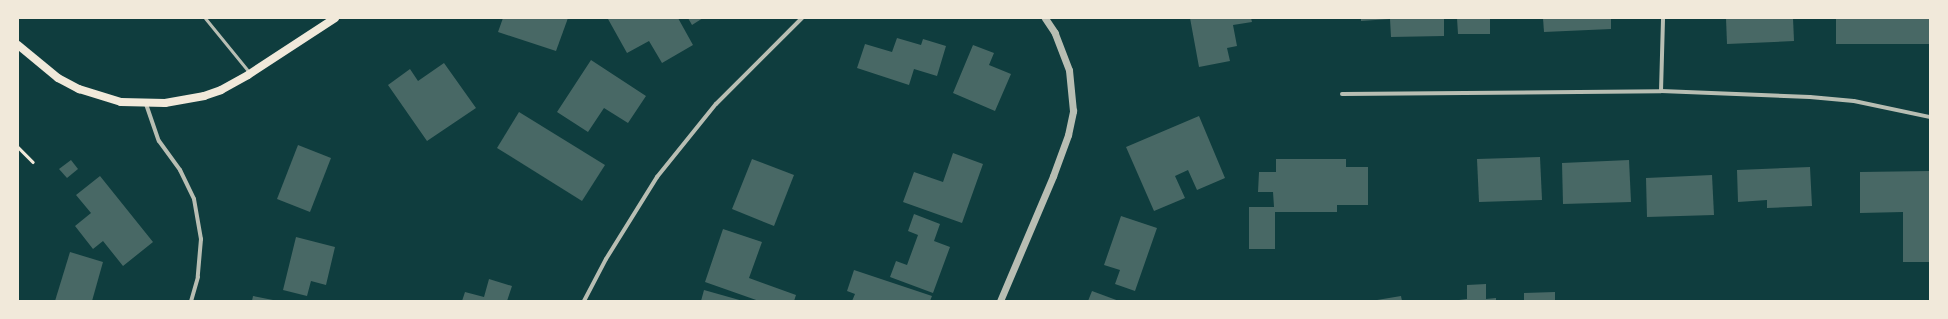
<!DOCTYPE html>
<html>
<head>
<meta charset="utf-8">
<style>
  body { margin:0 }
  #map { position:relative; width:1948px; height:319px; overflow:hidden; background:#0f3d3e; font-family:"Noto Sans",sans-serif }
  div>[style] { position:absolute }
  .building>* { inset:0; background:#486865 }
  .path>* { height:2.5px; margin:-1.25px; padding:0 1.25px; transform-origin:1.25px; border-radius:1.25px; background:#f1e9da }
  .service>* { height:3px; margin:-1.5px; padding:0 1.5px; transform-origin:1.5px; border-radius:1.5px; background:#b8beb3 }
  .minor>* { height:4px; margin:-2px; padding:0 2px; transform-origin:2px; border-radius:2px; background:#b8beb3 }
  .tertiary>* { height:7px; margin:-3.5px; padding:0 3.5px; transform-origin:3.5px; border-radius:3.5px; background:#b8beb3 }
  .secondary>* { height:8px; margin:-4px; padding:0 4px; transform-origin:4px; border-radius:4px; background:#f1e9da }
  span { translate:-50% -50%; white-space:nowrap; text-align:center; line-height:1.15; -webkit-text-stroke:4px #f1e9da; paint-order:stroke }
  .frame { position:absolute; inset:0; border:19px solid #f1e9da; pointer-events:none }
</style>
</head>
<body>
<div id="map">
  <div class="building">
    <div style="clip-path:polygon(503px 18px,568px 18px,556px 51px,498px 32px)"></div>
    <div style="clip-path:polygon(678px 18px,693px 45px,662px 63px,649px 41px,627px 53px,608px 19px)"></div>
    <div style="clip-path:polygon(688px 18px,703px 18px,692px 25px)"></div>
    <div style="clip-path:polygon(1190px 18px,1251px 18px,1252px 22px,1233px 25px,1237px 46px,1227px 48px,1230px 61px,1199px 67px)"></div>
    <div style="clip-path:polygon(1361px 18px,1444px 18px,1444px 36px,1391px 37px,1390px 19px,1361px 21px)"></div>
    <div style="clip-path:polygon(1457px 18px,1490px 18px,1490px 34px,1458px 34px)"></div>
    <div style="clip-path:polygon(1543px 18px,1611px 18px,1611px 29px,1544px 32px)"></div>
    <div style="clip-path:polygon(1726px 18px,1793px 18px,1794px 41px,1727px 44px)"></div>
    <div style="clip-path:polygon(1836px 18px,1930px 18px,1930px 44px,1836px 44px)"></div>
    <div style="clip-path:polygon(897px 38px,921px 45px,923px 39px,946px 46px,937px 76px,914px 69px,909px 85px,857px 68px,865px 44px,892px 52px)"></div>
    <div style="clip-path:polygon(973px 45px,994px 53px,989px 65px,1011px 74px,995px 111px,953px 93px)"></div>
    <div style="clip-path:polygon(591px 60px,646px 96px,628px 123px,604px 108px,588px 132px,557px 112px)"></div>
    <div style="clip-path:polygon(444px 63px,476px 108px,427px 141px,388px 85px,410px 69px,418px 81px)"></div>
    <div style="clip-path:polygon(519px 112px,605px 165px,582px 201px,497px 148px)"></div>
    <div style="clip-path:polygon(1199px 116px,1225px 178px,1197px 190px,1188px 170px,1175px 176px,1185px 198px,1154px 211px,1126px 147px)"></div>
    <div style="clip-path:polygon(298px 145px,331px 158px,310px 212px,277px 199px)"></div>
    <div style="clip-path:polygon(953px 153px,983px 164px,962px 223px,903px 202px,914px 172px,943px 182px)"></div>
    <div style="clip-path:polygon(1540px 157px,1542px 200px,1479px 202px,1477px 159px)"></div>
    <div style="clip-path:polygon(752px 159px,794px 175px,774px 226px,732px 209px)"></div>
    <div style="clip-path:polygon(1276px 159px,1346px 159px,1346px 167px,1368px 167px,1368px 205px,1337px 205px,1337px 212px,1275px 212px,1275px 249px,1249px 249px,1249px 207px,1274px 207px,1273px 192px,1258px 192px,1259px 172px,1276px 172px)"></div>
    <div style="clip-path:polygon(71px 160px,78px 169px,67px 178px,59px 169px)"></div>
    <div style="clip-path:polygon(1629px 160px,1631px 202px,1563px 204px,1562px 163px)"></div>
    <div style="clip-path:polygon(1810px 167px,1812px 206px,1767px 208px,1767px 200px,1738px 202px,1737px 170px)"></div>
    <div style="clip-path:polygon(1930px 171px,1930px 262px,1903px 262px,1903px 212px,1860px 213px,1860px 172px)"></div>
    <div style="clip-path:polygon(1712px 175px,1714px 215px,1647px 217px,1646px 178px)"></div>
    <div style="clip-path:polygon(100px 176px,153px 242px,123px 266px,103px 241px,93px 249px,75px 226px,91px 213px,76px 195px)"></div>
    <div style="clip-path:polygon(914px 214px,940px 224px,934px 241px,950px 247px,933px 293px,890px 277px,896px 261px,907px 265px,918px 235px,908px 231px)"></div>
    <div style="clip-path:polygon(1121px 216px,1157px 228px,1135px 291px,1115px 284px,1120px 270px,1104px 265px)"></div>
    <div style="clip-path:polygon(723px 229px,762px 242px,749px 278px,796px 295px,794px 301px,759px 301px,705px 282px)"></div>
    <div style="clip-path:polygon(296px 237px,335px 247px,326px 285px,311px 281px,307px 296px,283px 290px)"></div>
    <div style="clip-path:polygon(70px 252px,103px 262px,92px 301px,55px 301px)"></div>
    <div style="clip-path:polygon(854px 270px,932px 296px,930px 301px,852px 301px,855px 294px,847px 291px)"></div>
    <div style="clip-path:polygon(489px 279px,512px 286px,507px 301px,462px 301px,465px 292px,484px 297px)"></div>
    <div style="clip-path:polygon(1486px 284px,1486px 299px,1496px 298px,1496px 301px,1451px 301px,1467px 299px,1467px 285px)"></div>
    <div style="clip-path:polygon(704px 290px,743px 301px,701px 301px)"></div>
    <div style="clip-path:polygon(1092px 291px,1119px 301px,1088px 301px)"></div>
    <div style="clip-path:polygon(1555px 292px,1555px 301px,1524px 301px,1524px 293px)"></div>
    <div style="clip-path:polygon(253px 296px,273px 300px,273px 301px,252px 301px)"></div>
    <div style="clip-path:polygon(1401px 296px,1402px 301px,1377px 301px,1377px 300px)"></div>
  </div>
  <div class="path">
    <div style="left:18px;top:147px;width:21px;rotate:45deg"></div>
  </div>
  <div class="service">
    <div style="left:205px;top:18px;width:70px;rotate:50.8deg"></div>
  </div>
  <div class="minor">
    <div style="left:1661px;top:91px;width:73px;rotate:-88.4deg"></div>
    <div style="left:1342px;top:94px;width:319px;rotate:-0.5deg"></div>
    <div style="left:1661px;top:91px;width:149px;rotate:2.3deg"></div>
    <div style="left:1810px;top:97px;width:44px;rotate:5.2deg"></div>
    <div style="left:1854px;top:101px;width:78px;rotate:11.9deg"></div>
    <div style="left:146px;top:104px;width:39px;rotate:71deg"></div>
    <div style="left:159px;top:141px;width:36px;rotate:54deg"></div>
    <div style="left:180px;top:170px;width:32px;rotate:64deg"></div>
    <div style="left:194px;top:199px;width:41px;rotate:80.1deg"></div>
    <div style="left:201px;top:239px;width:38px;rotate:95deg"></div>
    <div style="left:198px;top:277px;width:25px;rotate:106deg"></div>
    <div style="left:584px;top:301px;width:47px;rotate:-62.4deg"></div>
    <div style="left:606px;top:259px;width:97px;rotate:-58.1deg"></div>
    <div style="left:657px;top:177px;width:94px;rotate:-51.1deg"></div>
    <div style="left:716px;top:104px;width:122px;rotate:-45deg"></div>
  </div>
  <div class="tertiary">
    <div style="left:1000px;top:301px;width:136px;rotate:-67deg"></div>
    <div style="left:1053px;top:176px;width:44px;rotate:-69.9deg"></div>
    <div style="left:1068px;top:135px;width:25px;rotate:-78deg"></div>
    <div style="left:1073px;top:111px;width:41px;rotate:-95.6deg"></div>
    <div style="left:1069px;top:70px;width:40px;rotate:-111deg"></div>
    <div style="left:1055px;top:33px;width:18px;rotate:-124deg"></div>
  </div>
  <div class="secondary">
    <div style="left:18px;top:45px;width:52px;rotate:39.5deg"></div>
    <div style="left:58px;top:78px;width:24px;rotate:28deg"></div>
    <div style="left:79px;top:89px;width:44px;rotate:17.2deg"></div>
    <div style="left:121px;top:102px;width:44px;rotate:1.3deg"></div>
    <div style="left:165px;top:103px;width:40px;rotate:-10deg"></div>
    <div style="left:204px;top:96px;width:18px;rotate:-19deg"></div>
    <div style="left:221px;top:90px;width:31px;rotate:-29deg"></div>
    <div style="left:248px;top:75px;width:104px;rotate:-33.2deg"></div>
  </div>
  <div class="frame"></div>
</div>
</body>
</html>
